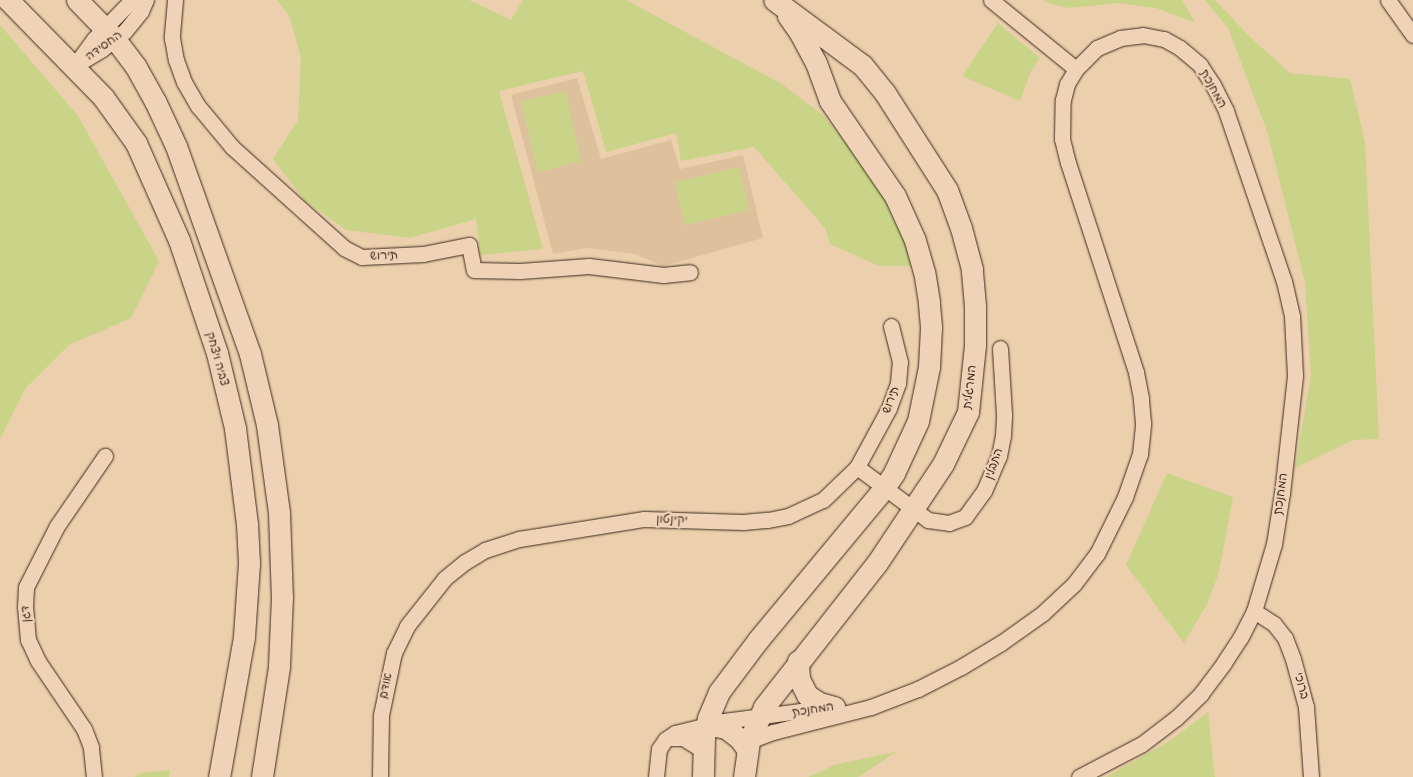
<!DOCTYPE html>
<html>
<head>
<meta charset="utf-8">
<style>
  body { margin:0 }
  #map { position:relative; width:1413px; height:777px; overflow:hidden; background:#eccfac; font-family:"Balsamiq Sans","Playpen Sans Hebrew",sans-serif }
  div>[style] { position:absolute }
  .built>* { inset:0; background:#ddc19c }
  .green>* { inset:0; background:#c9d488 }
  .roads { filter:drop-shadow(0 0 1px #3b2a1e) drop-shadow(0 0 1px #3b2a1e) }
  .street>* { height:15px; margin:-7.5px; padding:0 7.5px; transform-origin:7.5px; border-radius:7.5px; background:#f0d3b6 }
  .secondary>* { height:21px; margin:-10.5px; padding:0 10.5px; transform-origin:10.5px; border-radius:10.5px; background:#f0d3b6 }
  span { translate:-50% -50%; white-space:nowrap; text-align:center; line-height:1.15; -webkit-text-stroke:4.5px #f0d3b6; paint-order:stroke }
  .street-label { font-size:12px; color:#3b2a1e }
</style>
</head>
<body>
<div id="map">
  <div class="built">
    <div style="clip-path:polygon(577px 78px,601px 159px,671px 140px,680px 169px,743px 155px,763px 238px,663px 266px,635px 254px,587px 248px,553px 254px,511px 95px)"></div>
  </div>
  <div class="green">
    <div style="clip-path:polygon(277px 0,469px 0,511px 20px,523px 0,626px 0,780px 83px,822px 114px,849px 145px,888px 199px,914px 266px,879px 266px,830px 244px,825px 228px,754px 147px,681px 161px,676px 133px,606px 152px,583px 71px,499px 91px,543px 249px,480px 255px,476px 219px,410px 238px,346px 230px,305px 201px,273px 159px,298px 120px,301px 58px,289px 15px)"></div>
    <div style="clip-path:polygon(1043px 0,1182px 0,1195px 23px,1156px 8px,1119px 3px,1069px 8px,1051px 4px)"></div>
    <div style="clip-path:polygon(1205px 0,1215px 0,1250px 37px,1290px 73px,1350px 79px,1365px 142px,1379px 439px,1353px 440px,1295px 468px,1311px 376px,1305px 283px,1267px 131px,1228px 28px)"></div>
    <div style="clip-path:polygon(998px 23px,1040px 58px,1031px 71px,1020px 101px,962px 76px)"></div>
    <div style="clip-path:polygon(0 25px,78px 116px,159px 261px,131px 318px,69px 345px,25px 389px,0 439px)"></div>
    <div style="clip-path:polygon(565px 91px,581px 161px,538px 172px,521px 101px)"></div>
    <div style="clip-path:polygon(739px 167px,749px 210px,685px 225px,675px 182px)"></div>
    <div style="clip-path:polygon(1167px 473px,1233px 497px,1219px 572px,1207px 604px,1184px 643px,1126px 565px)"></div>
    <div style="clip-path:polygon(1208px 712px,1215px 777px,1106px 777px,1171px 740px)"></div>
    <div style="clip-path:polygon(896px 752px,858px 777px,808px 777px,837px 764px)"></div>
    <div style="clip-path:polygon(170px 770px,169px 777px,135px 777px,141px 773px)"></div>
  </div>
  <div class="roads">
    <div class="street">
      <div style="left:175px;top:0;width:38px;rotate:95deg"></div>
      <div style="left:172px;top:38px;width:22px;rotate:80deg"></div>
      <div style="left:176px;top:60px;width:23px;rotate:70deg"></div>
      <div style="left:184px;top:82px;width:28px;rotate:60deg"></div>
      <div style="left:198px;top:106px;width:53px;rotate:50.3deg"></div>
      <div style="left:232px;top:147px;width:151px;rotate:42deg"></div>
      <div style="left:344px;top:248px;width:20px;rotate:27deg"></div>
      <div style="left:362px;top:257px;width:61px;rotate:-2.8deg"></div>
      <div style="left:423px;top:254px;width:47px;rotate:-11.1deg"></div>
      <div style="left:469px;top:245px;width:25px;rotate:79deg"></div>
      <div style="left:474px;top:270px;width:46px;rotate:1.2deg"></div>
      <div style="left:520px;top:271px;width:69px;rotate:-4.1deg"></div>
      <div style="left:589px;top:266px;width:75px;rotate:6.9deg"></div>
      <div style="left:663px;top:275px;width:27px;rotate:-6deg"></div>
      <div style="left:991px;top:0;width:109px;rotate:39.1deg"></div>
      <div style="left:1388px;top:0;width:43px;rotate:54.5deg"></div>
      <div style="left:78px;top:61px;width:27px;rotate:-54deg"></div>
      <div style="left:94px;top:39px;width:54px;rotate:-45.7deg"></div>
      <div style="left:74px;top:66px;width:33px;rotate:-31deg"></div>
      <div style="left:102px;top:49px;width:29px;rotate:-38deg"></div>
      <div style="left:125px;top:31px;width:26px;rotate:-51deg"></div>
      <div style="left:141px;top:11px;width:12px;rotate:-66deg"></div>
      <div style="left:857px;top:467px;width:89px;rotate:36.7deg"></div>
      <div style="left:928px;top:520px;width:21px;rotate:8deg"></div>
      <div style="left:949px;top:523px;width:17px;rotate:-21deg"></div>
      <div style="left:965px;top:517px;width:32px;rotate:-54deg"></div>
      <div style="left:984px;top:491px;width:38px;rotate:-67deg"></div>
      <div style="left:999px;top:456px;width:20px;rotate:-79deg"></div>
      <div style="left:1003px;top:436px;width:22px;rotate:-87deg"></div>
      <div style="left:1004px;top:414px;width:66px;rotate:-93.5deg"></div>
      <div style="left:1254px;top:611px;width:24px;rotate:33deg"></div>
      <div style="left:1274px;top:624px;width:18px;rotate:52deg"></div>
      <div style="left:1285px;top:638px;width:22px;rotate:69deg"></div>
      <div style="left:1293px;top:659px;width:50px;rotate:74.8deg"></div>
      <div style="left:1306px;top:707px;width:70px;rotate:85.9deg"></div>
      <div style="left:668px;top:738px;width:15px"></div>
      <div style="left:683px;top:738px;width:22px;rotate:32deg"></div>
      <div style="left:749px;top:741px;width:26px;rotate:-21deg"></div>
      <div style="left:773px;top:732px;width:101px;rotate:-14.3deg"></div>
      <div style="left:871px;top:707px;width:50px;rotate:-21deg"></div>
      <div style="left:918px;top:689px;width:48px;rotate:-27.1deg"></div>
      <div style="left:961px;top:667px;width:47px;rotate:-31deg"></div>
      <div style="left:1001px;top:643px;width:52px;rotate:-35.5deg"></div>
      <div style="left:1043px;top:613px;width:42px;rotate:-43.1deg"></div>
      <div style="left:1074px;top:584px;width:38px;rotate:-53deg"></div>
      <div style="left:1097px;top:554px;width:64px;rotate:-63.8deg"></div>
      <div style="left:1125px;top:497px;width:46px;rotate:-70.8deg"></div>
      <div style="left:1140px;top:454px;width:31px;rotate:-84deg"></div>
      <div style="left:1143px;top:423px;width:25px;rotate:-95deg"></div>
      <div style="left:1141px;top:398px;width:26px;rotate:-101deg"></div>
      <div style="left:1136px;top:372px;width:220px;rotate:-108deg"></div>
      <div style="left:1068px;top:163px;width:25px;rotate:-104deg"></div>
      <div style="left:1062px;top:139px;width:39px;rotate:-89deg"></div>
      <div style="left:1063px;top:100px;width:16px;rotate:-76deg"></div>
      <div style="left:1067px;top:84px;width:17px;rotate:-59deg"></div>
      <div style="left:1076px;top:69px;width:30px;rotate:-45deg"></div>
      <div style="left:1097px;top:48px;width:25px;rotate:-23deg"></div>
      <div style="left:1120px;top:38px;width:23px;rotate:-7deg"></div>
      <div style="left:1143px;top:35px;width:21px;rotate:11deg"></div>
      <div style="left:1164px;top:39px;width:18px;rotate:29deg"></div>
      <div style="left:1180px;top:48px;width:26px;rotate:40deg"></div>
      <div style="left:1200px;top:65px;width:24px;rotate:57deg"></div>
      <div style="left:1213px;top:85px;width:29px;rotate:63deg"></div>
      <div style="left:1226px;top:111px;width:180px;rotate:71.2deg"></div>
      <div style="left:1284px;top:281px;width:36px;rotate:77deg"></div>
      <div style="left:1292px;top:316px;width:60px;rotate:87.1deg"></div>
      <div style="left:1295px;top:376px;width:118px;rotate:96.3deg"></div>
      <div style="left:1282px;top:493px;width:52px;rotate:98.9deg"></div>
      <div style="left:1274px;top:544px;width:70px;rotate:106.6deg"></div>
      <div style="left:1254px;top:611px;width:30px;rotate:117deg"></div>
      <div style="left:1240px;top:638px;width:30px;rotate:123deg"></div>
      <div style="left:1224px;top:663px;width:39px;rotate:127deg"></div>
      <div style="left:1201px;top:694px;width:35px;rotate:136deg"></div>
      <div style="left:1176px;top:718px;width:43px;rotate:142.6deg"></div>
      <div style="left:1142px;top:744px;width:71px;rotate:152.4deg"></div>
      <div style="left:94px;top:777px;width:30px;rotate:-96deg"></div>
      <div style="left:91px;top:747px;width:19px;rotate:-111deg"></div>
      <div style="left:84px;top:729px;width:82px;rotate:-124.1deg"></div>
      <div style="left:38px;top:661px;width:23px;rotate:-115deg"></div>
      <div style="left:28px;top:640px;width:33px;rotate:-95deg"></div>
      <div style="left:25px;top:607px;width:20px;rotate:-87deg"></div>
      <div style="left:26px;top:587px;width:68px;rotate:-63.1deg"></div>
      <div style="left:57px;top:526px;width:85px;rotate:-55.6deg"></div>
      <div style="left:380px;top:777px;width:62px;rotate:-89.1deg"></div>
      <div style="left:381px;top:715px;width:63px;rotate:-78.2deg"></div>
      <div style="left:394px;top:653px;width:30px;rotate:-64deg"></div>
      <div style="left:407px;top:626px;width:61px;rotate:-51.6deg"></div>
      <div style="left:445px;top:578px;width:26px;rotate:-39deg"></div>
      <div style="left:465px;top:562px;width:23px;rotate:-31deg"></div>
      <div style="left:485px;top:550px;width:36px;rotate:-18deg"></div>
      <div style="left:519px;top:539px;width:127px;rotate:-9.1deg"></div>
      <div style="left:644px;top:519px;width:99px;rotate:1.7deg"></div>
      <div style="left:743px;top:522px;width:25px;rotate:-5deg"></div>
      <div style="left:768px;top:520px;width:20px;rotate:-11deg"></div>
      <div style="left:788px;top:516px;width:38px;rotate:-25deg"></div>
      <div style="left:823px;top:500px;width:47px;rotate:-44.1deg"></div>
      <div style="left:857px;top:467px;width:67px;rotate:-61.5deg"></div>
      <div style="left:889px;top:408px;width:27px;rotate:-70deg"></div>
      <div style="left:898px;top:383px;width:21px;rotate:-85deg"></div>
      <div style="left:900px;top:362px;width:37px;rotate:-104deg"></div>
      <div style="left:656px;top:777px;width:28px;rotate:-84deg"></div>
      <div style="left:659px;top:749px;width:11px;rotate:-56deg"></div>
      <div style="left:665px;top:740px;width:12px;rotate:-35deg"></div>
      <div style="left:675px;top:733px;width:50px;rotate:-13.8deg"></div>
      <div style="left:724px;top:721px;width:108px;rotate:-7.5deg"></div>
    </div>
    <div class="secondary">
      <div style="left:8px;top:0;width:136px;rotate:45.6deg"></div>
      <div style="left:103px;top:97px;width:57px;rotate:54.3deg"></div>
      <div style="left:136px;top:143px;width:106px;rotate:66.1deg"></div>
      <div style="left:179px;top:240px;width:119px;rotate:71.4deg"></div>
      <div style="left:217px;top:353px;width:77px;rotate:76.5deg"></div>
      <div style="left:235px;top:428px;width:97px;rotate:82.9deg"></div>
      <div style="left:247px;top:524px;width:39px;rotate:87deg"></div>
      <div style="left:249px;top:563px;width:74px;rotate:93.9deg"></div>
      <div style="left:244px;top:637px;width:142px;rotate:100.1deg"></div>
      <div style="left:77px;top:0;width:54px;rotate:45.7deg"></div>
      <div style="left:115px;top:39px;width:35px;rotate:53deg"></div>
      <div style="left:136px;top:67px;width:39px;rotate:61deg"></div>
      <div style="left:155px;top:101px;width:50px;rotate:65deg"></div>
      <div style="left:176px;top:146px;width:221px;rotate:70.4deg"></div>
      <div style="left:250px;top:354px;width:73px;rotate:76.5deg"></div>
      <div style="left:267px;top:425px;width:89px;rotate:82.2deg"></div>
      <div style="left:279px;top:513px;width:84px;rotate:88deg"></div>
      <div style="left:282px;top:597px;width:70px;rotate:92.5deg"></div>
      <div style="left:279px;top:667px;width:111px;rotate:98.8deg"></div>
      <div style="left:798px;top:661px;width:18px;rotate:87deg"></div>
      <div style="left:799px;top:679px;width:18px;rotate:63deg"></div>
      <div style="left:807px;top:695px;width:14px;rotate:34deg"></div>
      <div style="left:819px;top:703px;width:16px;rotate:15deg"></div>
      <div style="left:707px;top:724px;width:19px;rotate:12deg"></div>
      <div style="left:726px;top:728px;width:18px;rotate:38deg"></div>
      <div style="left:740px;top:739px;width:12px;rotate:55deg"></div>
      <div style="left:703px;top:777px;width:40px;rotate:-88.6deg"></div>
      <div style="left:704px;top:737px;width:19px;rotate:-78deg"></div>
      <div style="left:708px;top:718px;width:28px;rotate:-67deg"></div>
      <div style="left:719px;top:692px;width:65px;rotate:-53.1deg"></div>
      <div style="left:758px;top:640px;width:197px;rotate:-50.3deg"></div>
      <div style="left:884px;top:488px;width:18px;rotate:-56deg"></div>
      <div style="left:894px;top:473px;width:57px;rotate:-65.2deg"></div>
      <div style="left:918px;top:421px;width:55px;rotate:-78.5deg"></div>
      <div style="left:929px;top:367px;width:40px;rotate:-87.1deg"></div>
      <div style="left:931px;top:327px;width:25px;rotate:-95deg"></div>
      <div style="left:929px;top:302px;width:30px;rotate:-99deg"></div>
      <div style="left:924px;top:272px;width:35px;rotate:-106deg"></div>
      <div style="left:914px;top:238px;width:46px;rotate:-114.3deg"></div>
      <div style="left:895px;top:196px;width:115px;rotate:-124.4deg"></div>
      <div style="left:830px;top:101px;width:40px;rotate:-110.2deg"></div>
      <div style="left:816px;top:63px;width:34px;rotate:-118deg"></div>
      <div style="left:800px;top:33px;width:21px;rotate:-125deg"></div>
      <div style="left:744px;top:777px;width:36px;rotate:-82deg"></div>
      <div style="left:749px;top:741px;width:37px;rotate:-66deg"></div>
      <div style="left:764px;top:707px;width:183px;rotate:-51.9deg"></div>
      <div style="left:877px;top:563px;width:119px;rotate:-56.3deg"></div>
      <div style="left:943px;top:464px;width:58px;rotate:-64.3deg"></div>
      <div style="left:968px;top:412px;width:67px;rotate:-84deg"></div>
      <div style="left:975px;top:345px;width:39px;rotate:-90deg"></div>
      <div style="left:975px;top:306px;width:37px;rotate:-95deg"></div>
      <div style="left:972px;top:269px;width:42px;rotate:-105deg"></div>
      <div style="left:961px;top:228px;width:40px;rotate:-110.2deg"></div>
      <div style="left:947px;top:190px;width:115px;rotate:-122.6deg"></div>
      <div style="left:885px;top:93px;width:36px;rotate:-129deg"></div>
      <div style="left:862px;top:65px;width:109px;rotate:-143.5deg"></div>
    </div>
  </div>
  <div class="street-label">
    <span style="left:104px;top:46px;rotate:-36deg">החסידה</span>
    <span style="left:1213px;top:89px;rotate:61deg">המחנכת</span>
    <span style="left:384px;top:256px;rotate:-3deg">תירוש</span>
    <span style="left:217px;top:359px;rotate:74deg">צביה ויצחק</span>
    <span style="left:970px;top:387px;rotate:-83deg">המרגלית</span>
    <span style="left:891px;top:400px;rotate:-70deg">תירוש</span>
    <span style="left:994px;top:464px;rotate:-71deg">התבלין</span>
    <span style="left:1281px;top:494px;rotate:-82deg">המחנכת</span>
    <span style="left:672px;top:520px;rotate:2deg">יקינטון</span>
    <span style="left:26px;top:614px;rotate:-94deg">דגן</span>
    <span style="left:386px;top:686px;rotate:-79deg">אודם</span>
    <span style="left:1301px;top:686px;rotate:75deg">ברוכי</span>
    <span style="left:813px;top:710px;rotate:-9deg">המחנכת</span>
  </div>
</div>
</body>
</html>
